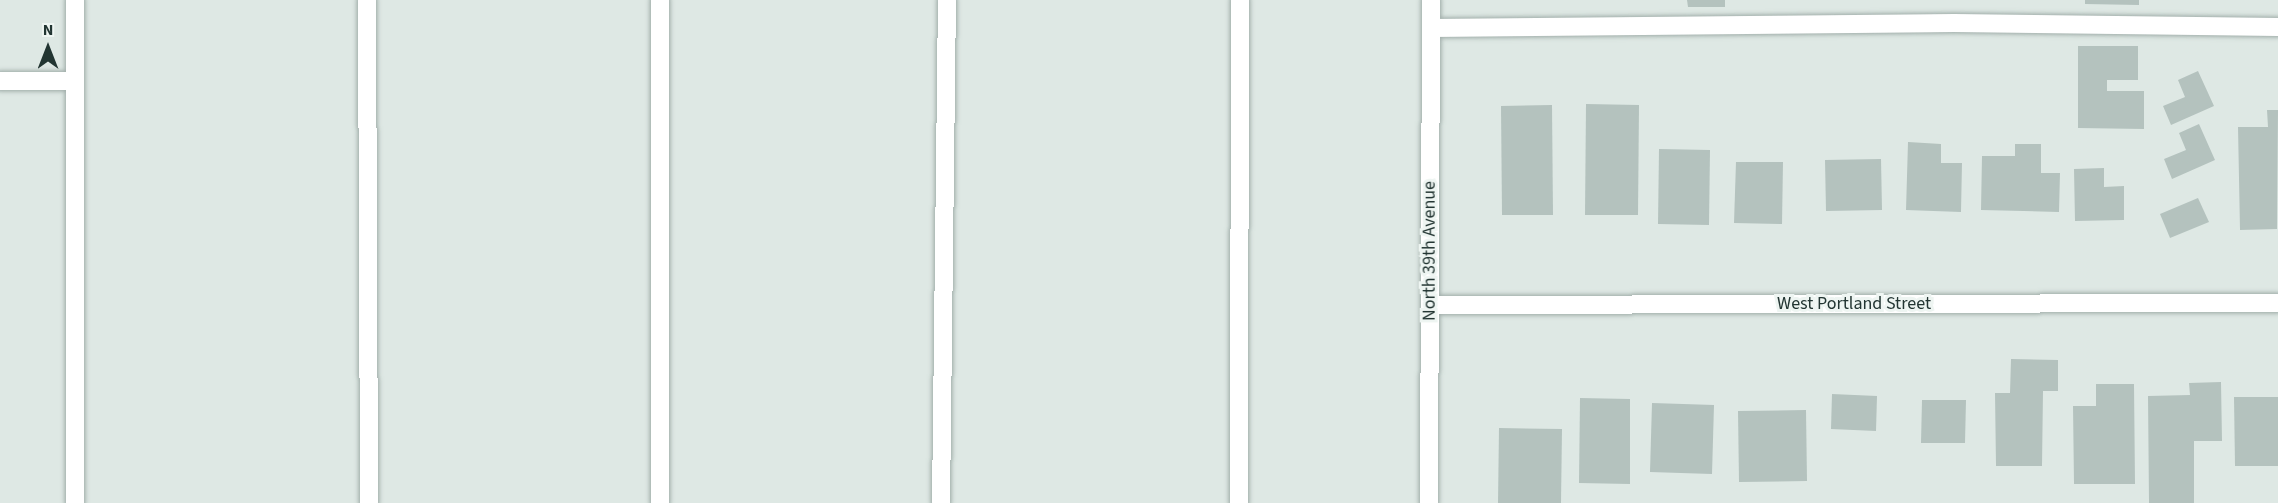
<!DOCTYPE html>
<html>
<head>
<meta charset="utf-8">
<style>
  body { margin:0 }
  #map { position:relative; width:2278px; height:503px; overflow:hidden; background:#dee8e4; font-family:"Source Sans 3",sans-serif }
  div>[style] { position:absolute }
  .building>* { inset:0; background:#b4c2be }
  .roads { filter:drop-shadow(0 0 2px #a2afab) drop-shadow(0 0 2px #a2afab) }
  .minor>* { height:18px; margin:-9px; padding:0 9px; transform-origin:9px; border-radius:9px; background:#fff }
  span { translate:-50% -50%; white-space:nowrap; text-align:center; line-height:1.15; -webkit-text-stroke:6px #eef5f2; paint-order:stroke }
  .street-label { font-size:18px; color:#223532 }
  .north { position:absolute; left:18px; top:18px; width:60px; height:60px; -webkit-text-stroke:4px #eef5f2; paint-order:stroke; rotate:0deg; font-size:16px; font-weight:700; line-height:24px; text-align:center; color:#223532 }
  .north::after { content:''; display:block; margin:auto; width:21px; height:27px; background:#223532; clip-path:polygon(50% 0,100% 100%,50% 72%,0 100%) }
</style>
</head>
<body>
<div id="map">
  <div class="building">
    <div style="clip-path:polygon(1687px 0,1725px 0,1725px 7px,1688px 7px)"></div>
    <div style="clip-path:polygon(2085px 0,2139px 0,2139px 5px,2085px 4px)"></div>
    <div style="clip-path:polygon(2078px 46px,2138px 46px,2138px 80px,2107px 80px,2107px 91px,2144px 91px,2144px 129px,2078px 128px)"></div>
    <div style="clip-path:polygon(2198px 71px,2214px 106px,2171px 125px,2163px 106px,2185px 97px,2178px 80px)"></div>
    <div style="clip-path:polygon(1586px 104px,1639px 105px,1638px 215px,1585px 215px)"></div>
    <div style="clip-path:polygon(1552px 105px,1553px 215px,1502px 215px,1501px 106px)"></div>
    <div style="clip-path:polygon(2267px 110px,2278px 110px,2277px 229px,2240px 230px,2238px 127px,2268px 127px)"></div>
    <div style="clip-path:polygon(2199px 124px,2215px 160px,2172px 179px,2164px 159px,2186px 150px,2179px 133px)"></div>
    <div style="clip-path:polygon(1908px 142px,1941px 144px,1941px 163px,1962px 163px,1961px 212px,1906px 210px)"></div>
    <div style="clip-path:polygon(2015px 144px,2041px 144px,2041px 173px,2060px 173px,2059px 212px,1981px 210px,1982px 156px,2015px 156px)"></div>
    <div style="clip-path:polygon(1659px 149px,1710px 150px,1709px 225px,1658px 224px)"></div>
    <div style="clip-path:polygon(1881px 159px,1882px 210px,1826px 211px,1825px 160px)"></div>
    <div style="clip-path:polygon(1736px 162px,1783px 162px,1782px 224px,1734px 223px)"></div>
    <div style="clip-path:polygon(2104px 168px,2104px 187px,2124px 186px,2124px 220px,2075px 221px,2074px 169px)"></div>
    <div style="clip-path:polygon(2198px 198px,2209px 222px,2170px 238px,2160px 214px)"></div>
    <div style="clip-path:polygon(2011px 359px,2058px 360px,2058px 391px,2043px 391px,2042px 466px,1996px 466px,1995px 393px,2010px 393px)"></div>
    <div style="clip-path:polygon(2221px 382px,2222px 441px,2194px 441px,2194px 503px,2149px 503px,2148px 396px,2190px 395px,2189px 383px)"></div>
    <div style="clip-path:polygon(2096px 384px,2134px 384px,2135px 484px,2074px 484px,2073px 406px,2096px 406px)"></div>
    <div style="clip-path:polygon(1832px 394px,1877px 396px,1876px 431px,1831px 429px)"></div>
    <div style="clip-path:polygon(2234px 397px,2278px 397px,2278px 466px,2235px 466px)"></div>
    <div style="clip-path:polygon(1580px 398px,1630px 399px,1630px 484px,1579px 483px)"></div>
    <div style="clip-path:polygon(1922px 400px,1966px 400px,1965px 443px,1921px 443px)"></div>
    <div style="clip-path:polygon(1652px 403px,1714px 405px,1712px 474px,1650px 472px)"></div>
    <div style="clip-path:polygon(1806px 410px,1807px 481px,1739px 482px,1738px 411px)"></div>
    <div style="clip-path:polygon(1499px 428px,1562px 429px,1561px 503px,1498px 503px)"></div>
  </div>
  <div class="roads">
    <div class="minor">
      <div style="left:75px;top:0;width:503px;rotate:90deg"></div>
      <div style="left:367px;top:0;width:503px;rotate:89.77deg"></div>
      <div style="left:660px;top:0;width:503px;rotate:90deg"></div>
      <div style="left:1431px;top:28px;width:523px;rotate:-0.55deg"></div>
      <div style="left:1954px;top:23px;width:324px;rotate:0.7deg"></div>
      <div style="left:0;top:81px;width:75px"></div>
      <div style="left:1430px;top:305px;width:848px;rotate:-0.14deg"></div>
      <div style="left:941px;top:503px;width:503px;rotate:-89.32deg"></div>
      <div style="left:1239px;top:503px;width:503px;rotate:-89.89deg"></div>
      <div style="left:1429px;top:503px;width:503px;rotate:-89.77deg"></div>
    </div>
  </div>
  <div class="street-label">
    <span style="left:1430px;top:251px;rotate:-90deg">North 39th Avenue</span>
    <span style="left:1854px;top:304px">West Portland Street</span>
  </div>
  <div class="north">N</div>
</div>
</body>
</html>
